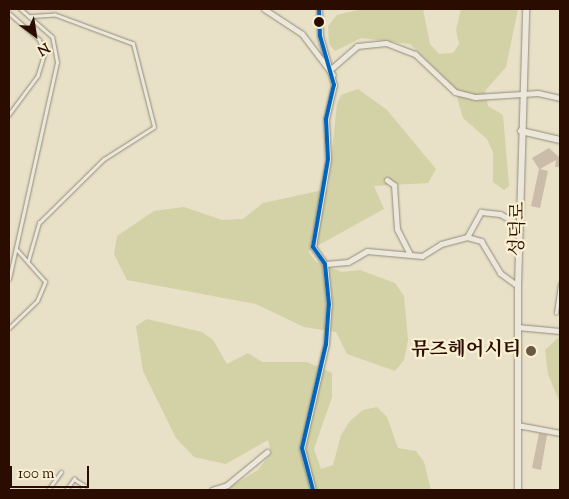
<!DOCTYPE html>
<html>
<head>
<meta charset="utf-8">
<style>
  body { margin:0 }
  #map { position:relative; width:569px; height:499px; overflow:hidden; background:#e8e0c7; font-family:"Sorts Mill Goudy","Noto Serif KR",serif }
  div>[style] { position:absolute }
  .green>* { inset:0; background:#d3d1a6 }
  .building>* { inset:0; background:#cbbcaa }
  .roads { filter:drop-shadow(0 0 1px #938b7b) drop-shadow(0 0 1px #938b7b) }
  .service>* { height:2.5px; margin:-1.25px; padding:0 1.25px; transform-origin:1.25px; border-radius:1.25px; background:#ebe8db }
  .minor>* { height:5px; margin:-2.5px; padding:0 2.5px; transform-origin:2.5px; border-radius:2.5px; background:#ebe8db }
  .tertiary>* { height:6px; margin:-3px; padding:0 3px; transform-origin:3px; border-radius:3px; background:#ebe8db }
  .bus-1>* { height:4px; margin:-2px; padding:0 2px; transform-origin:2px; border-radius:2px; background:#0065bd }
  .dots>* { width:14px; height:14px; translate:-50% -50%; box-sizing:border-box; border:2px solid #f9f0d2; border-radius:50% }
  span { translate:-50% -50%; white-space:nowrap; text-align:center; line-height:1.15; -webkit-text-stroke:4.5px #f9f0d2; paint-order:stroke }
  .street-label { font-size:19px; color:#2a0d00 }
  .poi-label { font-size:19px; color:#2a0d00; font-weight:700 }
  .right { translate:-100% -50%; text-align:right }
  .frame { position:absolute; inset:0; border:10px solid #2a0d00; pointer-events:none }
  .north { position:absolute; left:10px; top:10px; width:50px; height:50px; -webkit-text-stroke:4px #f9f0d2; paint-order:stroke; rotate:149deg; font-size:14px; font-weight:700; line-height:20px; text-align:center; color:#2a0d00 }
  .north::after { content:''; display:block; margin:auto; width:18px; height:22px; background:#2a0d00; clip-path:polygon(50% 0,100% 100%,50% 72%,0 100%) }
  .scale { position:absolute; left:10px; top:466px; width:79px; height:22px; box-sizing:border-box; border:2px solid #2a0d00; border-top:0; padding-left:6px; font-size:15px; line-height:18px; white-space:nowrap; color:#2a0d00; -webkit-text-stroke:4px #f9f0d2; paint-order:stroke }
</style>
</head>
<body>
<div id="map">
  <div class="green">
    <div style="clip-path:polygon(362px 9px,423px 9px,430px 44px,439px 54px,453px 53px,459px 44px,456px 30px,461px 9px,518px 9px,506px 67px,485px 91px,488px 106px,503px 115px,509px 186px,504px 190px,493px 182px,493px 152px,487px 139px,463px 118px,454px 87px,410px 44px,361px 38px,335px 51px,329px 44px,328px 26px,337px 15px)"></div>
    <div style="clip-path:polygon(358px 89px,387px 110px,436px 169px,428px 183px,374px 186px,384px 209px,308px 251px,316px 262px,342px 272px,360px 270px,395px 283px,404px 296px,408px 340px,404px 360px,395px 371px,347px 354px,336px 332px,304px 327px,256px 304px,127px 280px,114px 254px,117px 236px,154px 211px,184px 207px,222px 220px,243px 219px,263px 203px,328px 189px,337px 104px,341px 95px)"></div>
    <div style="clip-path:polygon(147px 319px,202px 332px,213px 340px,227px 364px,248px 353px,262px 362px,307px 362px,332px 373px,332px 397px,314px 449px,321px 469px,333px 465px,341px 435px,350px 421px,363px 410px,377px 407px,387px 417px,398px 448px,416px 451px,424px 462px,431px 490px,225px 490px,258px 470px,271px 453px,268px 440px,226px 464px,194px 457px,176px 438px,143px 371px,136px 326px)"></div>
    <div style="clip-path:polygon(558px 338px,560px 339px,560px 403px,548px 374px,545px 350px)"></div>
  </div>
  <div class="building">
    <div style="clip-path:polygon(549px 148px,560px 158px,560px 167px,555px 167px,556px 160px,540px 169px,548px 171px,540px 208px,531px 206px,539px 169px,532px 158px)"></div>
    <div style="clip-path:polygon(539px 433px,547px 435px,541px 470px,532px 468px)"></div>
  </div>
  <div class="roads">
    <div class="service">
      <div style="left:9px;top:13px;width:40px;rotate:41deg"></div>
      <div style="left:39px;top:39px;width:15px;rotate:67deg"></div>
      <div style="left:45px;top:53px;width:24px;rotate:107deg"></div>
      <div style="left:38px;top:76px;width:49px;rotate:126.6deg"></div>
      <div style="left:28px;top:261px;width:40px;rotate:-74deg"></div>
      <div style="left:39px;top:223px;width:91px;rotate:-44.6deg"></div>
      <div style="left:104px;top:159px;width:59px;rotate:-32.6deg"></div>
      <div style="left:154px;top:127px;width:86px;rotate:-104.2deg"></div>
      <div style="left:133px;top:44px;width:83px;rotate:-159.6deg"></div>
      <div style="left:55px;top:15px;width:26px;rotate:176deg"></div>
      <div style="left:9px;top:279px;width:222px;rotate:-77.5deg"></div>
      <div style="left:57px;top:62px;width:25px;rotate:-101deg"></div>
      <div style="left:52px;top:37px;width:43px;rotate:-138.8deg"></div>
      <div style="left:556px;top:313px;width:29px;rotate:-82deg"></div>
      <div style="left:9px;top:328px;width:39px;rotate:-44deg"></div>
      <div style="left:37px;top:301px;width:21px;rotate:-67deg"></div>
      <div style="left:45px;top:282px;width:44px;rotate:-131.3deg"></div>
      <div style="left:48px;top:490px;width:22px;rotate:-54deg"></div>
      <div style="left:66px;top:490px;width:14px;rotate:-54deg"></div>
      <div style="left:74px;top:479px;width:13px;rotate:32deg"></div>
      <div style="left:85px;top:486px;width:5px;rotate:127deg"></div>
    </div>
    <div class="minor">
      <div style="left:264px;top:9px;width:45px;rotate:33.3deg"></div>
      <div style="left:302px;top:34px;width:51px;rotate:52.9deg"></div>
      <div style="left:332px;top:68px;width:33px;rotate:-41deg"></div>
      <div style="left:357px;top:46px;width:29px;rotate:-6deg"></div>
      <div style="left:386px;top:43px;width:31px;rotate:21deg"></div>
      <div style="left:415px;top:54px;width:55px;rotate:43.5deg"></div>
      <div style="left:455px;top:92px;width:21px;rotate:14deg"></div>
      <div style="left:475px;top:97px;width:63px;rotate:-3.6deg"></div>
      <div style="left:538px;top:93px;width:23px;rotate:13deg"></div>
      <div style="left:387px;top:180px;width:9px;rotate:36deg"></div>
      <div style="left:394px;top:185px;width:44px;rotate:86.1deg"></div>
      <div style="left:397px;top:229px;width:28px;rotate:63deg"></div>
      <div style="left:467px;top:237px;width:29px;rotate:-61deg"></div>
      <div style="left:481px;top:212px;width:19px;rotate:6deg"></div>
      <div style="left:500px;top:214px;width:23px;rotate:29deg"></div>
      <div style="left:325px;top:264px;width:23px;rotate:-5deg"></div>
      <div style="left:348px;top:262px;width:22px;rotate:-30deg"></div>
      <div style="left:367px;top:251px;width:55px;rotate:5.2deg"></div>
      <div style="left:422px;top:256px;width:22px;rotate:-32deg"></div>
      <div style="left:441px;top:244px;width:27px;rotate:-15deg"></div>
      <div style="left:467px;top:237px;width:15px;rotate:16deg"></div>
      <div style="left:481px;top:241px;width:37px;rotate:59deg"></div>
      <div style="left:500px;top:273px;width:22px;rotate:36deg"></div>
      <div style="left:517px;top:327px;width:43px;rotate:5.3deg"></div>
      <div style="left:517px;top:425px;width:44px;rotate:10.5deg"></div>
      <div style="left:212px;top:490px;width:16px;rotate:-18deg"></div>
      <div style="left:227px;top:485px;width:52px;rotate:-39.5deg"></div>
      <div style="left:313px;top:490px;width:43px;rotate:-104.7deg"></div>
      <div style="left:302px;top:448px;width:107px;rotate:-77deg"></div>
      <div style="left:326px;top:344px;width:39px;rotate:-86deg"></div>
      <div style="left:329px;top:305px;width:41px;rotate:-95.6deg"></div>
      <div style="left:325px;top:264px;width:21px;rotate:-125deg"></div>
      <div style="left:313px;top:247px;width:89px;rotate:-80.3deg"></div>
      <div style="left:328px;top:159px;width:40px;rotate:-92.9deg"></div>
      <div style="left:326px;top:119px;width:35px;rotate:-77deg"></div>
      <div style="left:334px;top:85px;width:51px;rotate:-105.9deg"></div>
      <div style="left:320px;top:36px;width:27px;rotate:-92deg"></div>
    </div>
    <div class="tertiary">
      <div style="left:521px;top:131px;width:40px;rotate:13deg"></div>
      <div style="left:518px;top:490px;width:204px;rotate:-90deg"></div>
      <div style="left:518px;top:286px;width:277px;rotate:-88.3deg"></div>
    </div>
  </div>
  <div class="bus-1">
    <div style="left:313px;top:490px;width:43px;rotate:-104.7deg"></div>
    <div style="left:302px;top:448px;width:107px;rotate:-77deg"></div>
    <div style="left:326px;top:344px;width:39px;rotate:-86deg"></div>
    <div style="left:329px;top:305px;width:41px;rotate:-95.6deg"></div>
    <div style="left:325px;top:264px;width:21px;rotate:-125deg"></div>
    <div style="left:313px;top:247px;width:89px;rotate:-80.3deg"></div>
    <div style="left:328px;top:159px;width:40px;rotate:-92.9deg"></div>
    <div style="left:326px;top:119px;width:35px;rotate:-77deg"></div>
    <div style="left:334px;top:85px;width:51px;rotate:-105.9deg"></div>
    <div style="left:320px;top:36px;width:27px;rotate:-92deg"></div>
  </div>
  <div class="dots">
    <div style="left:319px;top:22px;background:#2a0d00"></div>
    <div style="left:531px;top:351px;background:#6c5746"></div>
  </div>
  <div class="street-label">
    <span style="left:519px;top:229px;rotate:-89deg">성덕로</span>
  </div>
  <div class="poi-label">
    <span class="right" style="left:521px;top:351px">뮤즈헤어시티</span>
  </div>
  <div class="frame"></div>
  <div class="north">N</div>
  <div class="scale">100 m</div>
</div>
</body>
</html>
